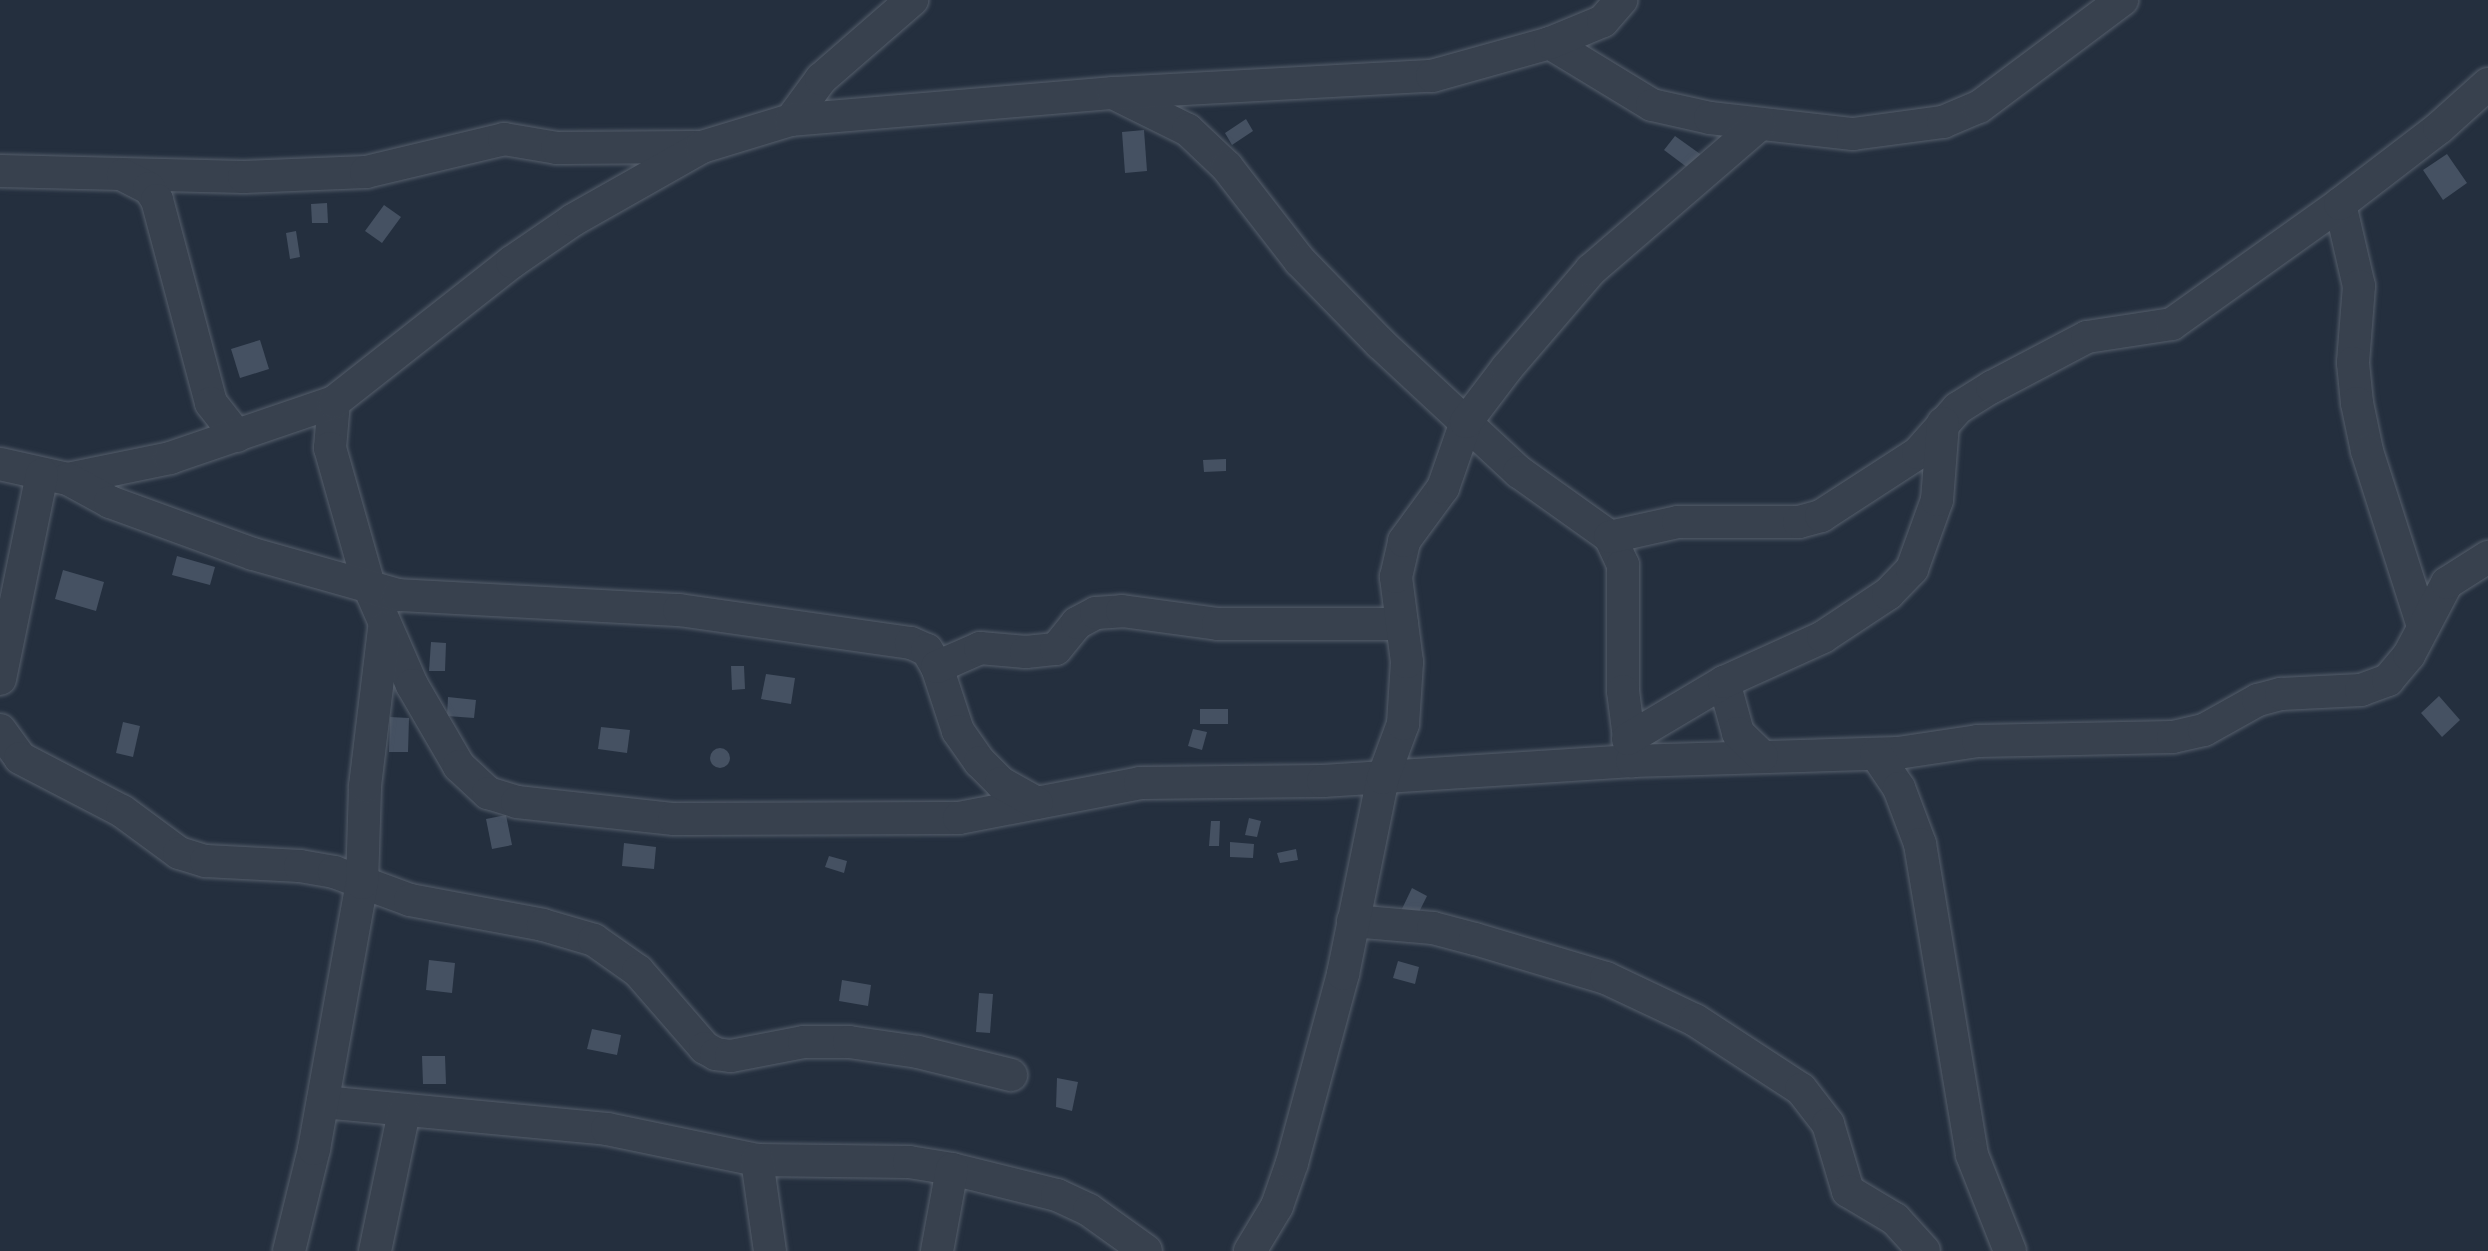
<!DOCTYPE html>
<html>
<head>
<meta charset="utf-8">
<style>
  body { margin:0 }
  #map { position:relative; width:2488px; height:1251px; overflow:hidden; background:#242f3e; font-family:Manrope,sans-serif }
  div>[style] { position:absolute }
  .building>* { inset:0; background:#455162 }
  .round { border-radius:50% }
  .roads { filter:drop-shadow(0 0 2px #565f6c) drop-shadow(0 0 2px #565f6c) }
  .minor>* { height:32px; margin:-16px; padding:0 16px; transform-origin:16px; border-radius:16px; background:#38414e }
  span { translate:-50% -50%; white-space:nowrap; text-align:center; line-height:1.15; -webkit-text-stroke:7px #1d2633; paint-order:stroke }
</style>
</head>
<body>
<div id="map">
  <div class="building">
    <div style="clip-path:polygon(1246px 119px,1253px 131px,1232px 145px,1225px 133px)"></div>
    <div style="clip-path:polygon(1144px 130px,1147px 171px,1125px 173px,1122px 132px)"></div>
    <div style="clip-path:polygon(1675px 136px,1703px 156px,1692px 171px,1664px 150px)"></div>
    <div style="clip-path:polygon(2447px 154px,2467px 183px,2443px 200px,2423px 170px)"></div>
    <div style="clip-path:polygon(327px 203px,328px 223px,312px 223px,311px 204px)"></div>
    <div style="clip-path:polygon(384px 205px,401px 217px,382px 243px,365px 231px)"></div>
    <div style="clip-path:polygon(296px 231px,300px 257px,290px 259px,286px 233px)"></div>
    <div style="clip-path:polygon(260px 340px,269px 369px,240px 378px,231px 349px)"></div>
    <div style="clip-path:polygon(1226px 459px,1226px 471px,1204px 472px,1203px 460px)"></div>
    <div style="clip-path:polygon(177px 556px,215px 567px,210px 585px,172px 575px)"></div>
    <div style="clip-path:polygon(63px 570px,104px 582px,96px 611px,55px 599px)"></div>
    <div style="clip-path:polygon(431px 642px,446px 643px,445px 671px,429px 671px)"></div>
    <div style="clip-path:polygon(731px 666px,744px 666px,745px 689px,732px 690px)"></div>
    <div style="clip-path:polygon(766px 674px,795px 678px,791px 704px,761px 699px)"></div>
    <div style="clip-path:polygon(2439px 696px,2460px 720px,2442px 737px,2421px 713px)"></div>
    <div style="clip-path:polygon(448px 697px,476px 700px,474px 718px,447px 716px)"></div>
    <div style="clip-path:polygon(1200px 709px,1228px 709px,1228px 724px,1200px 724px)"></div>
    <div style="clip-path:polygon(390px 717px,409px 718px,408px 752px,389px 752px)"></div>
    <div style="clip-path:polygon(123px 722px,140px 726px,133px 757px,116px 753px)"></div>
    <div style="clip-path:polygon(601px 727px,630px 730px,627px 753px,598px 749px)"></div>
    <div style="clip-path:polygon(1193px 729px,1207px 732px,1202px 750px,1188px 746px)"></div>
    <div class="round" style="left:710px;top:748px;width:20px;height:20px"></div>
    <div style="clip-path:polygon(506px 815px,512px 845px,492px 849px,486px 819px)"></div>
    <div style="clip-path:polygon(1249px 818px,1261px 821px,1257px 837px,1245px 835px)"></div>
    <div style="clip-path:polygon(1211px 821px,1220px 821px,1219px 846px,1209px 846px)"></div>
    <div style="clip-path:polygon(1230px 842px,1254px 844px,1253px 858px,1230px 857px)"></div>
    <div style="clip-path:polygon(624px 843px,656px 847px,654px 869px,622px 866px)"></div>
    <div style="clip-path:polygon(1296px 849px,1298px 860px,1280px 863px,1277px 853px)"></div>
    <div style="clip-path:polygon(829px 856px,847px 861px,844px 873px,825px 867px)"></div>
    <div style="clip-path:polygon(1412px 888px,1427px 896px,1415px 920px,1400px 913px)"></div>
    <div style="clip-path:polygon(429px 960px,455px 963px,452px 993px,426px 990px)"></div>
    <div style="clip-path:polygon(1398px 961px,1419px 967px,1415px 984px,1393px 978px)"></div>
    <div style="clip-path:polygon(842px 980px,871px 985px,868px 1006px,839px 1001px)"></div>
    <div style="clip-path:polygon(979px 993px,993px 994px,990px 1033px,976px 1032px)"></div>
    <div style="clip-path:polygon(592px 1029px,621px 1035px,617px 1055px,587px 1049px)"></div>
    <div style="clip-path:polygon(422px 1056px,445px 1056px,446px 1084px,423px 1084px)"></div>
    <div style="clip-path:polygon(1057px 1078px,1078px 1082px,1072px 1111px,1056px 1107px)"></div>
  </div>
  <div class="roads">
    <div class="minor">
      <div style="left:1550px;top:43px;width:119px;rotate:31.3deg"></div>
      <div style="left:1652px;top:105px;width:59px;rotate:12.6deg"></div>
      <div style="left:1710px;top:118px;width:144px;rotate:6.4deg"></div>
      <div style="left:1853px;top:134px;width:91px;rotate:-7.6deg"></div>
      <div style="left:1943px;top:122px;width:39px;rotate:-23deg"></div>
      <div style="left:1979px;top:107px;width:179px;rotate:-36.8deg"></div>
      <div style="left:1115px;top:94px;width:81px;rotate:26.3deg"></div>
      <div style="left:1188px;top:130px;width:54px;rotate:43.5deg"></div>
      <div style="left:1227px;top:167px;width:119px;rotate:52.2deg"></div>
      <div style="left:1300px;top:261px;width:115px;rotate:45.7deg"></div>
      <div style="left:1380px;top:343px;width:190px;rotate:42.9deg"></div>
      <div style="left:1519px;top:472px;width:112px;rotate:35.5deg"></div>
      <div style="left:1610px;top:537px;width:31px;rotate:65deg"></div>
      <div style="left:1623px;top:565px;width:126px;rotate:90deg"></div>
      <div style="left:1623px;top:691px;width:71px;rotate:82.7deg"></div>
      <div style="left:791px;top:120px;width:51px;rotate:-53.8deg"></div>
      <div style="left:821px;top:79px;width:121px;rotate:-41deg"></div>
      <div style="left:0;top:171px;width:244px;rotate:1.4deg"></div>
      <div style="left:244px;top:177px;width:122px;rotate:-2.3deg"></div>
      <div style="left:366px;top:172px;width:142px;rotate:-13.4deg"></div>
      <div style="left:504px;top:139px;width:54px;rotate:9.6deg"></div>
      <div style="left:557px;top:148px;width:143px;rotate:-0.4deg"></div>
      <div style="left:123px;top:175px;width:29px;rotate:27deg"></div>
      <div style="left:149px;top:188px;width:14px;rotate:56deg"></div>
      <div style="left:157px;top:200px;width:210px;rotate:75.1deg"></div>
      <div style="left:211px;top:403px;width:42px;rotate:51.8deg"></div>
      <div style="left:2340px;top:204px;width:84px;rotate:77deg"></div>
      <div style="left:2359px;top:286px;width:77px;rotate:94.5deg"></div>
      <div style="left:2353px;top:363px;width:40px;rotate:84.3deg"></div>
      <div style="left:2357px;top:403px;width:49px;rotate:78.2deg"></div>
      <div style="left:2367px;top:451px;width:181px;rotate:72.3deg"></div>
      <div style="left:334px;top:402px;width:46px;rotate:95deg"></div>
      <div style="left:330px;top:448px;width:147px;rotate:74.2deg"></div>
      <div style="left:370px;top:589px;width:105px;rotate:66.4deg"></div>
      <div style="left:412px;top:685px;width:94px;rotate:59.9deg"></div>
      <div style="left:459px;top:766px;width:40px;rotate:43deg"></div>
      <div style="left:488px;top:793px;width:30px;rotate:17deg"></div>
      <div style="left:517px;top:802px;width:158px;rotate:6.2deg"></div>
      <div style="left:674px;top:819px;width:285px;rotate:-0.2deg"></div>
      <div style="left:959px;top:818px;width:184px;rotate:-10.9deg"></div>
      <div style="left:1140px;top:783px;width:183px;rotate:-0.6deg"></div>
      <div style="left:1323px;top:781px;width:310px;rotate:-3.7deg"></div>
      <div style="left:1632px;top:761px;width:266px;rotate:-1.7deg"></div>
      <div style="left:1898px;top:753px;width:81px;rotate:-8.5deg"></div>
      <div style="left:1978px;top:741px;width:195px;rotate:-1.2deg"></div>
      <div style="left:2173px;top:737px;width:32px;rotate:-13deg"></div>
      <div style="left:2204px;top:730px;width:62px;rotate:-29.1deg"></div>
      <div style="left:2258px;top:700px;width:24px;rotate:-15deg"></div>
      <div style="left:2281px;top:694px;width:80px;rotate:-2.9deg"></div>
      <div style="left:2361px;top:690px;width:29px;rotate:-20deg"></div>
      <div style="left:2388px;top:680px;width:33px;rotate:-50deg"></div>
      <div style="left:2409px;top:655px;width:81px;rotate:-62.2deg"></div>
      <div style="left:2447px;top:583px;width:49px;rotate:-32.4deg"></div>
      <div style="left:0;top:464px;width:70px;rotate:12.4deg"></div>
      <div style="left:68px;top:479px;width:104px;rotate:-11.6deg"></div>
      <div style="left:170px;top:458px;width:173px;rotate:-18.9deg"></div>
      <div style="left:334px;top:402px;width:226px;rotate:-38.2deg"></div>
      <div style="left:512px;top:262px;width:74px;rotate:-34.5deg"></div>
      <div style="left:573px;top:220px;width:148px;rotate:-29.5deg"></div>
      <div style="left:702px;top:147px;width:93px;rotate:-16.9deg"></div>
      <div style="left:791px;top:120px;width:323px;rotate:-4.8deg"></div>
      <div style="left:1113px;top:93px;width:319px;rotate:-3.1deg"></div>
      <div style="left:1432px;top:76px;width:123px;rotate:-15.6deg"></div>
      <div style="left:1550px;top:43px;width:57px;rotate:-22.5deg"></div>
      <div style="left:1603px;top:21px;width:28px;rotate:-49deg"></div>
      <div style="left:68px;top:479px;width:48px;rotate:28.7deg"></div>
      <div style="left:110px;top:502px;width:152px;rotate:20deg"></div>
      <div style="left:253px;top:554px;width:151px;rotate:15.8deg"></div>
      <div style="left:398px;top:595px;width:281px;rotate:3.1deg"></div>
      <div style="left:679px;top:610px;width:234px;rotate:8.1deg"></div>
      <div style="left:911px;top:643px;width:17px;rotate:24deg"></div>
      <div style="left:927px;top:650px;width:20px;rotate:60deg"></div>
      <div style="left:937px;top:667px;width:67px;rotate:71.8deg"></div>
      <div style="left:958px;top:731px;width:38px;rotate:55deg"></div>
      <div style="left:980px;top:762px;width:30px;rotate:45deg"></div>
      <div style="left:1001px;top:783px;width:41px;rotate:29.1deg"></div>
      <div style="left:1610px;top:537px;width:70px;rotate:-12.4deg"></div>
      <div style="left:1678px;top:522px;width:121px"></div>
      <div style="left:1799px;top:522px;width:23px;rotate:-15deg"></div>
      <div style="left:1821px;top:516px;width:116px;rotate:-33deg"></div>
      <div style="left:1918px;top:453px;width:60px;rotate:-48.4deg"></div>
      <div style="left:1958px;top:408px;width:40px;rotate:-32deg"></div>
      <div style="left:1992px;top:387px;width:107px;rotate:-27.8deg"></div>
      <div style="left:2087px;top:337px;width:86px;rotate:-8.7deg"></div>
      <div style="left:2172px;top:324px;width:206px;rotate:-35.5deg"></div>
      <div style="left:2340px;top:204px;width:125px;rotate:-37.5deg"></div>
      <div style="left:2439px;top:128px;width:66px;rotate:-41.9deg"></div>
      <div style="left:937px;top:667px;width:47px;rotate:-23.8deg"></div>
      <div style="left:980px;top:648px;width:46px;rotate:5deg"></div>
      <div style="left:1026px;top:652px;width:30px;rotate:-6deg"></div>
      <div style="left:1056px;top:649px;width:33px;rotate:-51deg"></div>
      <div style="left:1077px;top:623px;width:21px;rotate:-28deg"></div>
      <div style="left:1096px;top:613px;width:26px;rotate:-4deg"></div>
      <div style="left:1122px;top:611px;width:97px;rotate:7.7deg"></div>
      <div style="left:1218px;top:624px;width:184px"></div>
      <div style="left:0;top:679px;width:209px;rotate:-78.4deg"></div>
      <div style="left:1724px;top:682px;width:53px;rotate:74.6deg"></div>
      <div style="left:1738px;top:733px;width:33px;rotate:44deg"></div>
      <div style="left:0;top:730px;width:34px;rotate:54deg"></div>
      <div style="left:20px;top:758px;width:115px;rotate:27.5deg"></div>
      <div style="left:122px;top:811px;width:71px;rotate:36.4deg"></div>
      <div style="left:179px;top:853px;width:28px;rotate:17deg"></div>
      <div style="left:206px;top:861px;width:94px;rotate:3deg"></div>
      <div style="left:300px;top:866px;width:35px;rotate:10deg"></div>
      <div style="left:334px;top:872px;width:81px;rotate:20.2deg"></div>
      <div style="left:410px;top:900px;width:135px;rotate:10.6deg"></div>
      <div style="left:543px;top:925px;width:53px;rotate:16.4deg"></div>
      <div style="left:594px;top:940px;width:54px;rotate:35.2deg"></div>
      <div style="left:638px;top:971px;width:102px;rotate:49deg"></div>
      <div style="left:705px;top:1048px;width:13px;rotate:29deg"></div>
      <div style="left:716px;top:1054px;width:15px;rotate:8deg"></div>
      <div style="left:731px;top:1056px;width:74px;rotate:-10.9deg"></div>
      <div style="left:804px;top:1042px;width:45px"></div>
      <div style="left:849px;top:1042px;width:70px;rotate:8.2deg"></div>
      <div style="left:918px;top:1052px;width:96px;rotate:13.9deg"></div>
      <div style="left:1628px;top:739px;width:112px;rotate:-30.7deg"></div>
      <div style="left:1724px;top:682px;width:109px;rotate:-24.4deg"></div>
      <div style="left:1823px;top:637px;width:78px;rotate:-33.5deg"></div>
      <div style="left:1888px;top:594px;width:35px;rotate:-46deg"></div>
      <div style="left:1912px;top:569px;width:73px;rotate:-70.1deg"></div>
      <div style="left:1937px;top:500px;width:77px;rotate:-85.5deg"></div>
      <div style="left:1876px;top:754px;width:41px;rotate:55.9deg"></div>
      <div style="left:1899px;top:788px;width:60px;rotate:69.4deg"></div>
      <div style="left:1920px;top:844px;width:315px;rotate:80.5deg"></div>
      <div style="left:1972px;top:1155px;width:103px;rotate:68.4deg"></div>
      <div style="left:1353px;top:921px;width:80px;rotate:5deg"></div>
      <div style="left:1433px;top:928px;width:43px;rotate:14.7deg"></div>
      <div style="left:1475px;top:939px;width:137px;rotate:16.6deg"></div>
      <div style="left:1606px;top:978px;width:98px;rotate:25.3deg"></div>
      <div style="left:1695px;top:1020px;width:126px;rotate:33.1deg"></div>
      <div style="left:1801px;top:1089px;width:44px;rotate:52.4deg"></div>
      <div style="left:1828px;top:1124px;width:70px;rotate:73.4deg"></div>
      <div style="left:1848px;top:1191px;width:55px;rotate:30.8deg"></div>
      <div style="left:1895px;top:1219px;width:43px;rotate:47.8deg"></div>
      <div style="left:323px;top:1102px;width:285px;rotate:5.4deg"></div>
      <div style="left:607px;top:1129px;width:153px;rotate:11.7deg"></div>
      <div style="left:757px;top:1160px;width:152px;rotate:0.8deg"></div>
      <div style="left:909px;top:1162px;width:44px;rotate:9.2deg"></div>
      <div style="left:952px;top:1169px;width:108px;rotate:13.9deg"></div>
      <div style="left:1057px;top:1195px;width:35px;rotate:25deg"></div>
      <div style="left:1089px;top:1210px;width:70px;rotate:35.7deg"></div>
      <div style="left:757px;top:1160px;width:92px;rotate:81.9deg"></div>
      <div style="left:289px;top:1251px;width:105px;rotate:-76.2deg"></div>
      <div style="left:314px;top:1149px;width:270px;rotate:-79.8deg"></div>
      <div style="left:362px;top:883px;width:97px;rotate:-88.2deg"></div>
      <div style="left:365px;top:786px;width:159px;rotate:-83.1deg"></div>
      <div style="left:375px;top:1251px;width:142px;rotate:-78.2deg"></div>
      <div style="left:937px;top:1251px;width:83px;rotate:-79.6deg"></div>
      <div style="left:1250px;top:1251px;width:52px;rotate:-59deg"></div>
      <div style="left:1277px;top:1206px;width:46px;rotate:-70.8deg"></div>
      <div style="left:1292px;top:1163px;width:196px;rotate:-74.9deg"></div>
      <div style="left:1343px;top:974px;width:200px;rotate:-78.5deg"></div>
      <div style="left:1383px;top:778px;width:58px;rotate:-69.7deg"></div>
      <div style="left:1403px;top:724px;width:62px;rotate:-86.3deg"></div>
      <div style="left:1407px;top:662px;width:86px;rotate:-97.4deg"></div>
      <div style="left:1396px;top:577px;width:37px;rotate:-77deg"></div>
      <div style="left:1404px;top:541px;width:66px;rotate:-53.7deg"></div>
      <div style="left:1443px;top:488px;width:70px;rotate:-70.8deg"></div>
      <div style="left:1466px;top:422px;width:68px;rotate:-52.8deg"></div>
      <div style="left:1507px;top:368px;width:129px;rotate:-49.4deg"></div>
      <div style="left:1591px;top:270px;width:223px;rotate:-40.8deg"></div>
    </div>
  </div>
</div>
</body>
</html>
